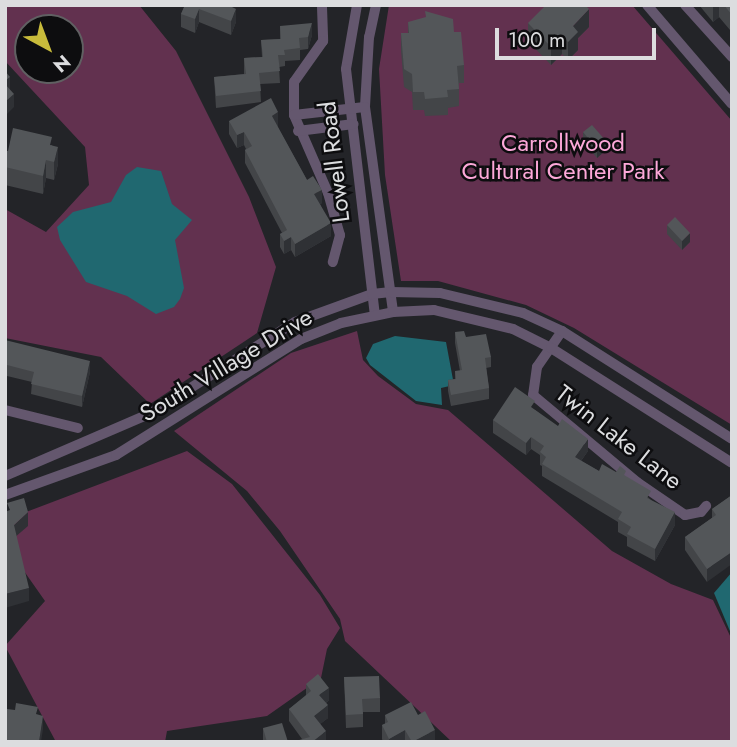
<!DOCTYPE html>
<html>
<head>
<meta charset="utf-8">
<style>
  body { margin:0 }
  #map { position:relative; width:737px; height:747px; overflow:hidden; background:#232428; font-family:Jost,sans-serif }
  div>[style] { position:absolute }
  .green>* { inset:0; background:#62314f }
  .water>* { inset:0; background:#206870 }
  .minor>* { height:10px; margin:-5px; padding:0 5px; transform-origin:5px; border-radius:5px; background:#64576e }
  .wall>* { inset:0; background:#434548 }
  .shaded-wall>* { inset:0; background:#2f3135 }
  .building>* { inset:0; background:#535659 }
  span { translate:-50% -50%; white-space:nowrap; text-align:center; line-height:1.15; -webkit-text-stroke:5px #0d0d0f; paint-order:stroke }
  .park-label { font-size:24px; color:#fda8d9 }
  .street-label { font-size:24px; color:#dcdddf }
  .frame { position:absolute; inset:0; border:7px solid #dcdddf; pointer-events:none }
  .north { position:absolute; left:14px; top:14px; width:70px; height:70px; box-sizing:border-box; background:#0d0d0f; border:2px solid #606062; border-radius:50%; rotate:139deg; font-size:19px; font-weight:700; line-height:28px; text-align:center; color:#dcdddf }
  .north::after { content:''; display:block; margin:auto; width:24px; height:32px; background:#c8bb3b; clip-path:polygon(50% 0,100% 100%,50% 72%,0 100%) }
  .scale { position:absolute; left:495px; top:28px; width:161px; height:32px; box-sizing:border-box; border:4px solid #dcdddf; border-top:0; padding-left:9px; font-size:21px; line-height:24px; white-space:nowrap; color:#dcdddf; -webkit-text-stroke:5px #0d0d0f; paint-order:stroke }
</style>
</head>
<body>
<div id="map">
  <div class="green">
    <div style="clip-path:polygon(evenodd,5px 5px,139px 5px,176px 51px,249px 197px,276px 267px,257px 333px,150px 404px,101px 357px,5px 338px,5px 209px,46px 232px,89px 185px,85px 147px,5px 61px,5px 5px,28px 28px,70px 28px,70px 70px,28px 70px,28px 28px)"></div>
    <div style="clip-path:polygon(389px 5px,632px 5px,732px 121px,732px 425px,574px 328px,526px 305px,438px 281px,401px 281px,385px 175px,379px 69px)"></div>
    <div style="clip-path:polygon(357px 331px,363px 360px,378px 376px,416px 404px,448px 410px,612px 551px,671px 584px,713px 600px,732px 640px,732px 742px,452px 742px,345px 641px,340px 619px,280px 531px,247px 491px,174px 431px,291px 353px)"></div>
    <div style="clip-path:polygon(187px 451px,232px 484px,320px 595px,340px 628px,327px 649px,321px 678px,267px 716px,167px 731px,165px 742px,56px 742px,5px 646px,45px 601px,5px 544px,5px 520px)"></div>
  </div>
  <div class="water">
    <div style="clip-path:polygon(137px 167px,161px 171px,172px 204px,192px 220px,175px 240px,184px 288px,180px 299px,174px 307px,156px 314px,127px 296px,86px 282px,60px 240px,57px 227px,73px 212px,111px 202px,126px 175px)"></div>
    <div style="clip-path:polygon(395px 336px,446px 342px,454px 385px,441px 388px,442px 405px,416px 401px,370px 365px,366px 358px,373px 344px)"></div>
    <div style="clip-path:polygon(732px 572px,732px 636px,714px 593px)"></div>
  </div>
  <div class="minor">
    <div style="left:357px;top:5px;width:65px;rotate:99.8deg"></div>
    <div style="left:346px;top:69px;width:248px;rotate:83.3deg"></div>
    <div style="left:376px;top:5px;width:33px;rotate:102deg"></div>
    <div style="left:369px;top:37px;width:70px;rotate:93.3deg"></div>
    <div style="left:365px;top:107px;width:207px;rotate:82.2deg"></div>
    <div style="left:647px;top:5px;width:130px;rotate:49.4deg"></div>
    <div style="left:685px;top:5px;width:70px;rotate:47.9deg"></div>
    <div style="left:322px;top:7px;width:34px;rotate:88deg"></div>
    <div style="left:323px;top:41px;width:50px;rotate:125.3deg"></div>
    <div style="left:294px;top:82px;width:33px;rotate:90deg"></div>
    <div style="left:294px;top:115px;width:85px;rotate:66.4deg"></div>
    <div style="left:328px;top:193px;width:44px;rotate:74.1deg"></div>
    <div style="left:340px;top:235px;width:28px;rotate:105deg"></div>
    <div style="left:294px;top:115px;width:71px;rotate:-6.4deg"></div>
    <div style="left:298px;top:131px;width:56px;rotate:-7.1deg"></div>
    <div style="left:562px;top:331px;width:44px;rotate:124.8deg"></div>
    <div style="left:537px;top:367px;width:28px;rotate:98deg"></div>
    <div style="left:533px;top:395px;width:136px;rotate:39.9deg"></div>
    <div style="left:637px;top:482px;width:58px;rotate:34.5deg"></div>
    <div style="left:685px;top:515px;width:16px;rotate:-11deg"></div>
    <div style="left:701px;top:512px;width:8px;rotate:-50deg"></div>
    <div style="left:5px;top:410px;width:75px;rotate:13.9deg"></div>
    <div style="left:5px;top:476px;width:159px;rotate:-23.3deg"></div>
    <div style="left:151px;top:413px;width:170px;rotate:-32.3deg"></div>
    <div style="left:295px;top:322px;width:82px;rotate:-20deg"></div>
    <div style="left:372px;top:294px;width:19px;rotate:-6deg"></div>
    <div style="left:391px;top:292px;width:49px;rotate:1.2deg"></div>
    <div style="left:440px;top:293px;width:85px;rotate:13.5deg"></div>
    <div style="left:523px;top:313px;width:43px;rotate:24.8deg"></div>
    <div style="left:562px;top:331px;width:201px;rotate:32.4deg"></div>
    <div style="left:5px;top:495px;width:118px;rotate:-19.8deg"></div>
    <div style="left:116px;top:455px;width:218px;rotate:-32.1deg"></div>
    <div style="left:301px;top:339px;width:43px;rotate:-21.8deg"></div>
    <div style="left:341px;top:323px;width:53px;rotate:-11.9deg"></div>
    <div style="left:393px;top:312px;width:41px;rotate:-2.8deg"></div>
    <div style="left:434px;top:310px;width:81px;rotate:13.5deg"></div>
    <div style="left:513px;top:329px;width:42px;rotate:26.6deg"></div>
    <div style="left:551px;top:348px;width:214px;rotate:32.4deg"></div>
  </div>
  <div class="wall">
    <div style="clip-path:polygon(185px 5px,230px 5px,236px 22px,231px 35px,199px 22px,195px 33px,181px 27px,181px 14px)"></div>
    <div style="clip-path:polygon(699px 5px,732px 5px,732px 45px,730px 43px,730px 30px,719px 17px,713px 22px)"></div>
    <div style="clip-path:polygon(408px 22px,454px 32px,464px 65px,464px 83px,459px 83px,459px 106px,448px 108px,448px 115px,425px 116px,424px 110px,413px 110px,412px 92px,404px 87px,401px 51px,401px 33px,408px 33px)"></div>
    <div style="clip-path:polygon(528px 23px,589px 27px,578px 38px,578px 50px,568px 60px,562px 54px,551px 65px,528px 41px)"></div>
    <div style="clip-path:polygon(280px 26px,312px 35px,308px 49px,300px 50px,300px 60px,285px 61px,285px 66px,279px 67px,280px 83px,260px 84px,261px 102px,216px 108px,214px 77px,244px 74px,244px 58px,262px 57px,261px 40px,280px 39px)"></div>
    <div style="clip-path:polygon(229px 121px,278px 125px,277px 126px,307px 180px,322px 203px,320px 204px,331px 236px,295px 257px,291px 250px,284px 254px,280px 247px,280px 234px,282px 233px,245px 163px,245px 150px,246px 149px,244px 145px,237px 148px,229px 134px)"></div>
    <div style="clip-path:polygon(583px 132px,606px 150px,597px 158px,583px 141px)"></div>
    <div style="clip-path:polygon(52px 145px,58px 164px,54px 180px,46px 178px,43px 194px,5px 185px,5px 151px,8px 151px)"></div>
    <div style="clip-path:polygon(667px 225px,690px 242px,682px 250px,667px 234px)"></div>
    <div style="clip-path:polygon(455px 332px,466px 337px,491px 357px,491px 367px,486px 368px,489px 388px,489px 399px,451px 406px,448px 391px,448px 380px,455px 379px,455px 371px,460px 371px,455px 343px)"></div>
    <div style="clip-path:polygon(5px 340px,90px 372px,82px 407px,31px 394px,32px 382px,7px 376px,5px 385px)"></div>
    <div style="clip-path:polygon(535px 410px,588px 451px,581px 461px,599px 471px,626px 477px,651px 500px,675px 525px,655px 561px,627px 546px,627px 537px,618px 532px,618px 522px,542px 476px,542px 466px,540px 465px,540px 455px,531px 449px,526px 455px,493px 433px,493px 420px)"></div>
    <div style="clip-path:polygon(732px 495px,707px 582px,685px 550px,685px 537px,712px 518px,712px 509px)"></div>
    <div style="clip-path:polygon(344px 677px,380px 698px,380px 712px,363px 712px,363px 727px,346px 728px)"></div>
    <div style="clip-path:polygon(306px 684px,329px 700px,326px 703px,328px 718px,320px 724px,326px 742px,302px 739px,289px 721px,289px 709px,306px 696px)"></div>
    <div style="clip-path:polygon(385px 715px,418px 715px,435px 742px,383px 742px,382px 739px,382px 725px,385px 724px)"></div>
    <div style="clip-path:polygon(263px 728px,288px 742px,263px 742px)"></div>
  </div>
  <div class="shaded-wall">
    <div style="clip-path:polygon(713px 5px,719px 5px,719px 17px,713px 22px)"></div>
    <div style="clip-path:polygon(199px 9px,199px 22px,195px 33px,195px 19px)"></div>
    <div style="clip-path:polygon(236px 9px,236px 22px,231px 35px,231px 21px)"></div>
    <div style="clip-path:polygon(589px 9px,589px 27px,578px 38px,578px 50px,568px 60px,568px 42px,573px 26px)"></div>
    <div style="clip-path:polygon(312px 23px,312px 35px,308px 49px,308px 37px)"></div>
    <div style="clip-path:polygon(562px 36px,562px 54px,551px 65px,551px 47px)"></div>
    <div style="clip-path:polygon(10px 77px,10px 90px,5px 95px,5px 81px)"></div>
    <div style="clip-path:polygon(14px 94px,14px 107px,5px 116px,5px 102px)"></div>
    <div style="clip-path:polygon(278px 112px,278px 125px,272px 129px,272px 116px)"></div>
    <div style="clip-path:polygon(244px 132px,244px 145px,237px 148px,237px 135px)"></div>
    <div style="clip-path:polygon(606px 141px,606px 150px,597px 158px,597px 149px)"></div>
    <div style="clip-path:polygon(58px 147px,58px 164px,54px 180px,54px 162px)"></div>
    <div style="clip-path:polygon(46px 160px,46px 178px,43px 194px,43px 176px)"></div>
    <div style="clip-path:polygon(322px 190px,322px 203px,314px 207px,314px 194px)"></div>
    <div style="clip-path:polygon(331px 223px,331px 236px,295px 257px,295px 244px)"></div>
    <div style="clip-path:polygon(690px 233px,690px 242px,682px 250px,682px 241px)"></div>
    <div style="clip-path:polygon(291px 237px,291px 250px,284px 254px,284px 241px)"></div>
    <div style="clip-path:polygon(90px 361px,90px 372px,82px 407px,82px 396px)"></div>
    <div style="clip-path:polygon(531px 437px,531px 449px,526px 455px,526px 443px)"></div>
    <div style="clip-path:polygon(588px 439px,588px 451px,575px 469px,575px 457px)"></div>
    <div style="clip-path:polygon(28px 512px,28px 526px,14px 538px,14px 525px)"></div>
    <div style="clip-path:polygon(675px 512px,675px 525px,655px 561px,655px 549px)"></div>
    <div style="clip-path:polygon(732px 552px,732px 564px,707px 582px,707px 569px)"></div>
    <div style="clip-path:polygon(29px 588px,29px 601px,5px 608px,5px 594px)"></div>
    <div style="clip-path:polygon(329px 688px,329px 700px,319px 708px,319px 695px)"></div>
    <div style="clip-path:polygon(328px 705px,328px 718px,314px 729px,314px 716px)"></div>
    <div style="clip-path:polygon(43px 716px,43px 729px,41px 742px,39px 742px)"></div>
    <div style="clip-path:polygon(405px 730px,405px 742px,389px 742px,389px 739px)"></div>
    <div style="clip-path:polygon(435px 730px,435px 742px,412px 742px)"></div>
    <div style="clip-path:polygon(326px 731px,326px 742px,312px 742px)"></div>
  </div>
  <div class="building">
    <div style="clip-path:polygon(185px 5px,228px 5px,236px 9px,231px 21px,199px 9px,195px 19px,181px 14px)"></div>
    <div style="clip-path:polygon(546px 5px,585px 5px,589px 9px,573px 26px,578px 32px,568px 42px,562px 36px,551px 47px,528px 23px)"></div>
    <div style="clip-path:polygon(724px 5px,732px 5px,732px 15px)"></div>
    <div style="clip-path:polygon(425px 11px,453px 19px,454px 32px,461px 32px,464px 65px,457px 66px,459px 89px,447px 90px,448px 97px,425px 99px,424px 92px,413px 92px,412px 74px,404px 69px,401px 33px,409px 33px,408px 22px,426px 17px)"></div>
    <div style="clip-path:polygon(312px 23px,308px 37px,299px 38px,300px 48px,284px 50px,285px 55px,278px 55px,280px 71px,259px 73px,261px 91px,216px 96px,214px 77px,246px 74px,244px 58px,263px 57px,261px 40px,281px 39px,280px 26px)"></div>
    <div style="clip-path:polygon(5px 71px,10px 77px,5px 81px)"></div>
    <div style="clip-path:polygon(5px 84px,14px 94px,5px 102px)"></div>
    <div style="clip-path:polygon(271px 98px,278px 112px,272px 116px,307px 180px,313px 176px,322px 190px,314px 194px,331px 223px,295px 244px,291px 237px,284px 241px,280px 234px,287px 230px,245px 150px,252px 146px,244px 132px,237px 135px,229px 121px)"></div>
    <div style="clip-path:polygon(592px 125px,606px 141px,597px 149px,583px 132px)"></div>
    <div style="clip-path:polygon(13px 128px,52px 137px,50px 145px,58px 147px,54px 162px,46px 160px,43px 176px,5px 167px,5px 151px,8px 151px)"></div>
    <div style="clip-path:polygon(675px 217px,690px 233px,682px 241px,667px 225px)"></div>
    <div style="clip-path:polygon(464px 331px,466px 337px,486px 334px,491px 357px,485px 358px,489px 388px,451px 395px,448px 380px,456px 379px,455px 371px,462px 370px,455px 332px)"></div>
    <div style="clip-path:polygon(5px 340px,90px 361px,82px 396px,31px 384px,34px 372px,7px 365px,5px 374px)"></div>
    <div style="clip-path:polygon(515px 387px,535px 401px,531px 407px,558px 426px,562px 419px,588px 439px,575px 457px,599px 471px,602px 464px,616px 472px,620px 466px,626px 471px,624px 475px,651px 491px,647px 498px,675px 512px,655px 549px,627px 534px,631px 527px,618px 519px,622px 512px,542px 464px,546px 457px,540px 452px,544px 446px,531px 437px,526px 443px,493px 420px)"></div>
    <div style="clip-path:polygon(732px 495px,732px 552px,707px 569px,685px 537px,716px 515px,712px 509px)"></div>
    <div style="clip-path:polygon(24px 498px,28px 512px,14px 525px,29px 588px,5px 594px,5px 557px,7px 557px,5px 553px,5px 512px,10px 510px,7px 503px)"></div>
    <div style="clip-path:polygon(318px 674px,329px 688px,319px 695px,328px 705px,314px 716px,326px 731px,312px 742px,292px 742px,310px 737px,289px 709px,311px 691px,306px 684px)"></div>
    <div style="clip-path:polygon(379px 676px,380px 698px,362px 699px,363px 714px,346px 715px,344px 677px)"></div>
    <div style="clip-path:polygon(411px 702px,418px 715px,425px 711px,435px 730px,412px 742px,405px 730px,389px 739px,382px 725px,388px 722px,385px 715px)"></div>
    <div style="clip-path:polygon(16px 703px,38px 707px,36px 714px,43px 716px,39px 742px,5px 742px,5px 721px,7px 709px,15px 710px)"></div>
    <div style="clip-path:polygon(282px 723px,288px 742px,267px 742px,263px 728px)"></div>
  </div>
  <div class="park-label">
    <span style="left:563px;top:157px">Carrollwood<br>Cultural Center Park</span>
  </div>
  <div class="street-label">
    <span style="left:334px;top:162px;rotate:-97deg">Lowell Road</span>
    <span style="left:226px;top:365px;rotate:-31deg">South Village Drive</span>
    <span style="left:619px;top:437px;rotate:38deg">Twin Lake Lane</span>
  </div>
  <div class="frame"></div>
  <div class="north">N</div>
  <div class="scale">100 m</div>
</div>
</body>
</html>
